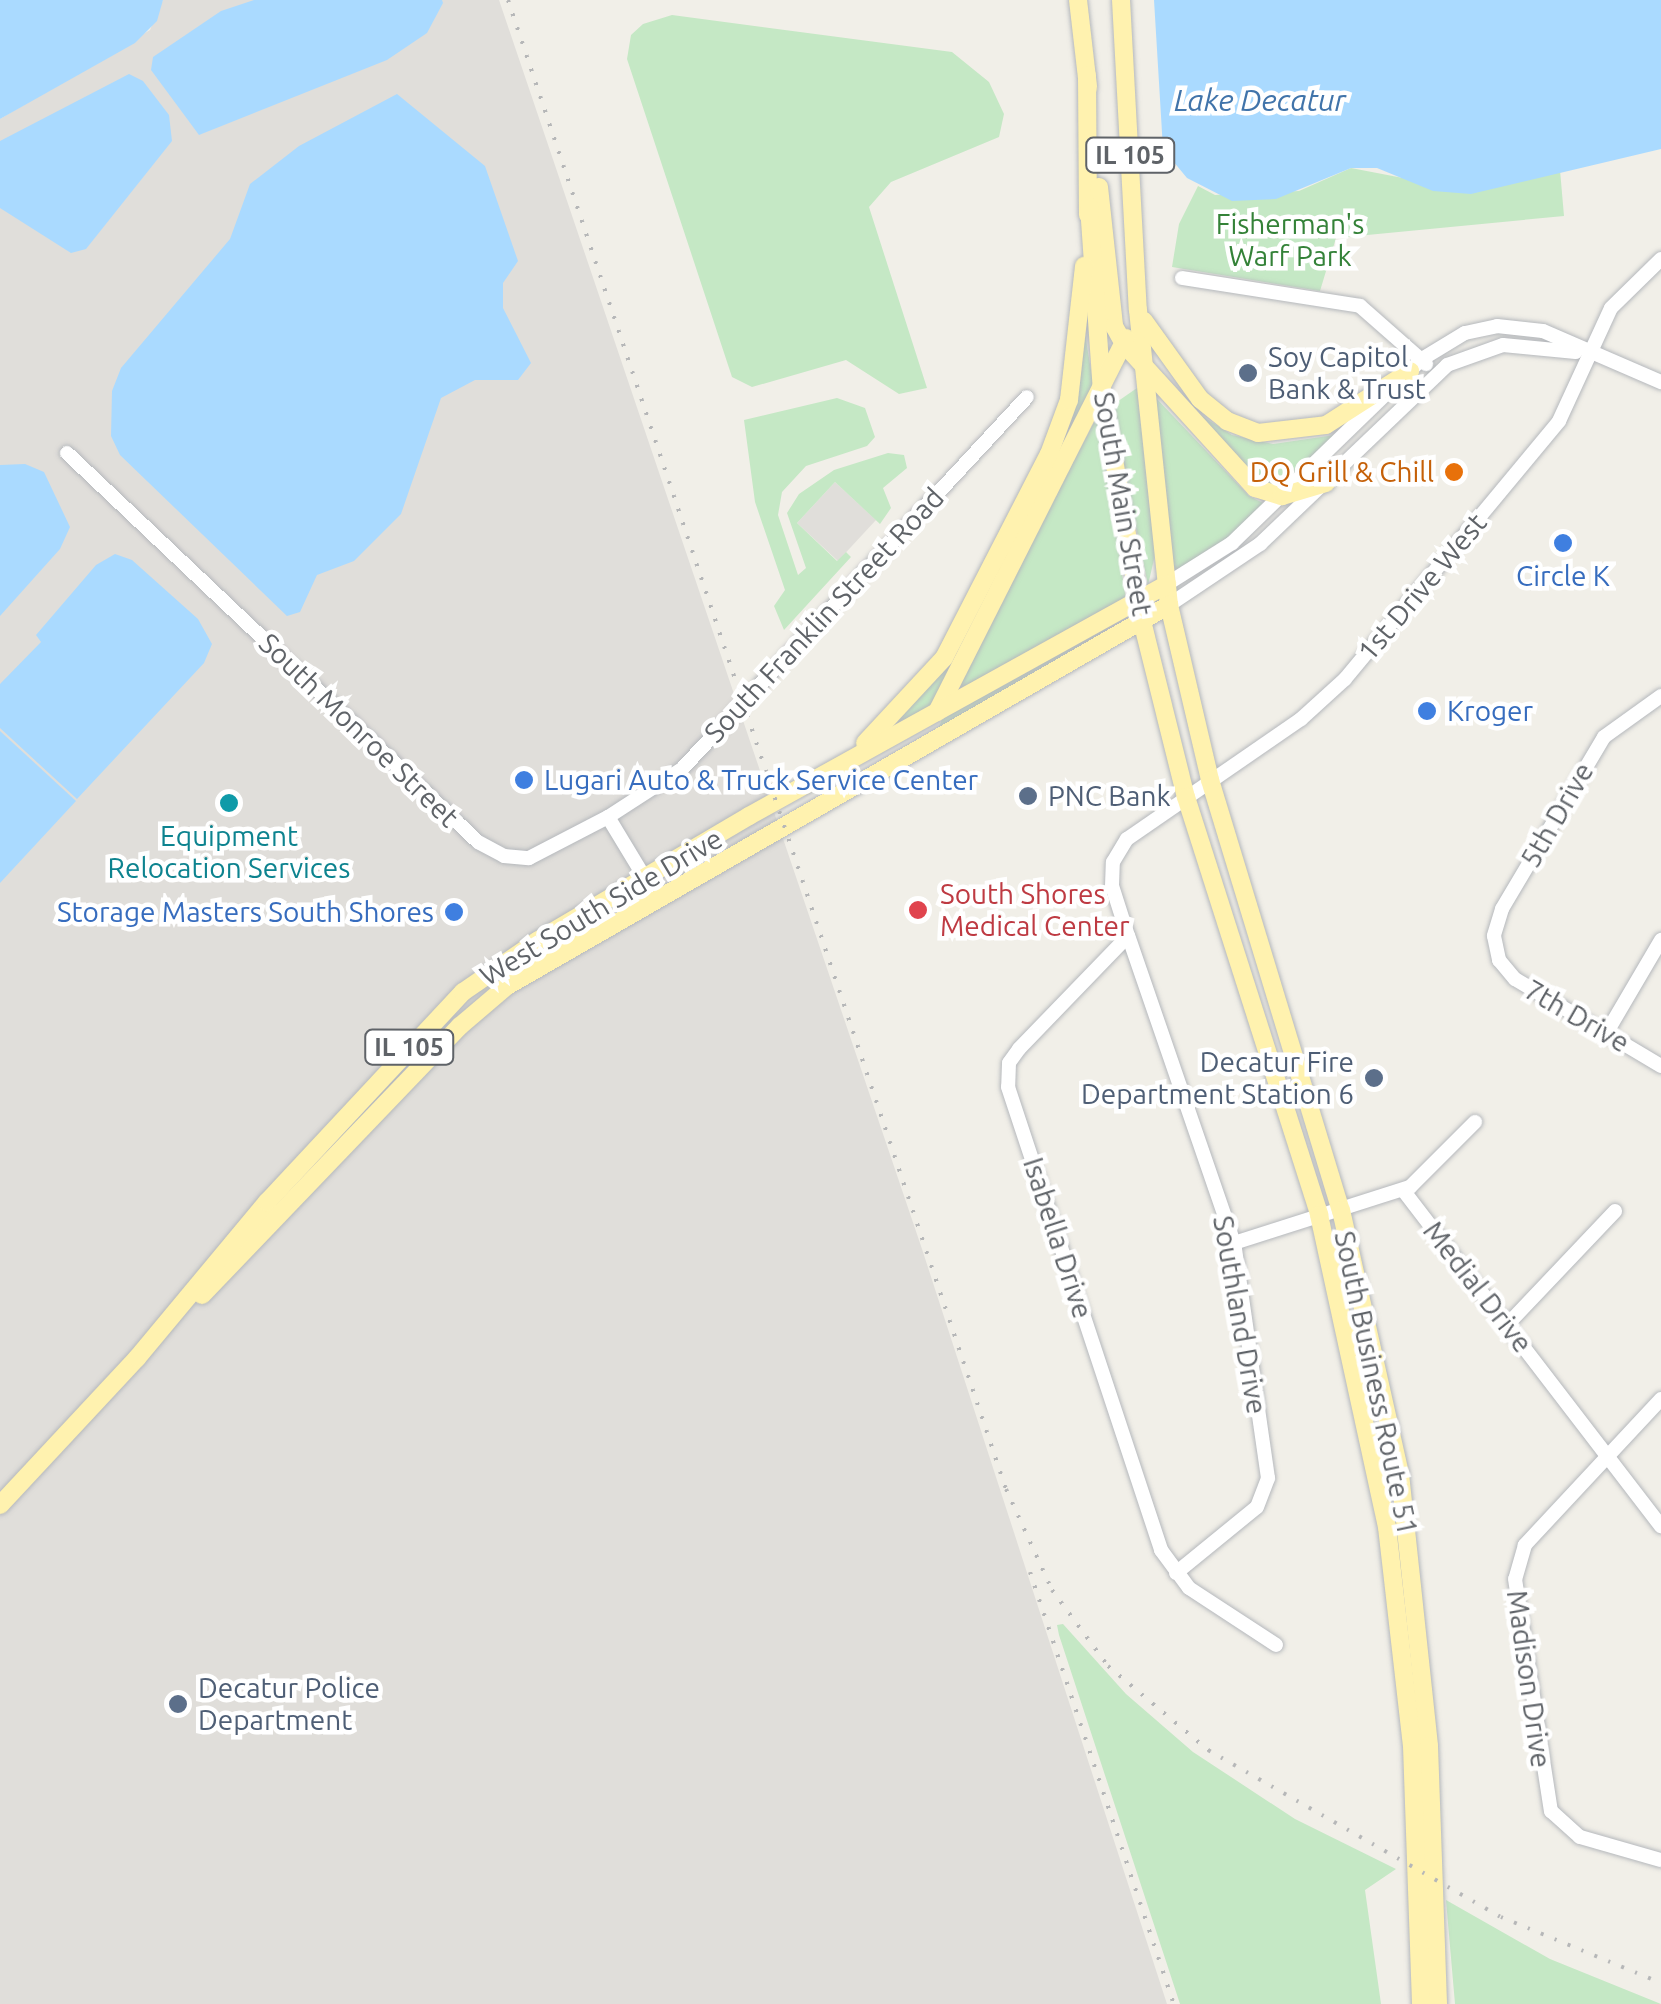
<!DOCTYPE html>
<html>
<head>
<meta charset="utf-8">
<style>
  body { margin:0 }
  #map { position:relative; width:1661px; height:2004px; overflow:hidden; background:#f1efe8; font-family:Ubuntu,sans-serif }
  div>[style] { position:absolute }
  .industrial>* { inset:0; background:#e0deda }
  .green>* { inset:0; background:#c5e8c5 }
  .water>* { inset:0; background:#aadaff }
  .roads { filter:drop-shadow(0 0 2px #b5b8bc) drop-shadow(0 0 2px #b5b8bc) }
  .minor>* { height:14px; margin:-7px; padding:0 7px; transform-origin:7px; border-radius:7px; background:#fff }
  .major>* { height:18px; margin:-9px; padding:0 9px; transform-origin:9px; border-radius:9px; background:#fff2af }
  .rail>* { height:4px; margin-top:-2px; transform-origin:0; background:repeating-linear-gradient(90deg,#b6b7b8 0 2.5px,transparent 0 14.5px) }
  .dots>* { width:28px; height:28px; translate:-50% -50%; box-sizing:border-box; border:5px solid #fff; border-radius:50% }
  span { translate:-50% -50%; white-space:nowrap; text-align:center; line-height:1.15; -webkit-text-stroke:9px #fff; paint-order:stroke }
  .shield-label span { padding:2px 8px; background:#fff; border:2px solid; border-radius:8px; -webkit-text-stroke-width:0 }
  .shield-label { font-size:25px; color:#5f6368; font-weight:700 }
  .park-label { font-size:28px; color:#348238 }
  .service-label { font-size:28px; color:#4e5e75 }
  .left { translate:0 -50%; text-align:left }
  .right { translate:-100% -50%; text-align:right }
  .food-label { font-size:28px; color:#c56008 }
  .street-label { font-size:28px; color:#5f6368 }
  .shop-label { font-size:28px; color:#366cbe }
  .culture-label { font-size:28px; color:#0d838f }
  .health-label { font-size:28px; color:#be3a42 }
  .water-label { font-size:30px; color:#4174aa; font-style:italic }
</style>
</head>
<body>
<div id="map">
  <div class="industrial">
    <div style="clip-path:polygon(163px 0,499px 0,922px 1249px,1167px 2004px,0 2004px,0 119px,150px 30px)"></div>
    <div style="clip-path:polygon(835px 482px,876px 520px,838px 561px,797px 523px)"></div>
  </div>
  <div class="green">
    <div style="clip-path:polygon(672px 15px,952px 52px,989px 82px,1004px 114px,999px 137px,891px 182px,869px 207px,927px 388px,899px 394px,846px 360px,752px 387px,732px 377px,627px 59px,631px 35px,643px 24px)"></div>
    <div style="clip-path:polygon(1351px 168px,1403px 178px,1522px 179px,1560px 170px,1564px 216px,1336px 238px,1320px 291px,1172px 267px,1179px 224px,1198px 186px,1215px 195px,1299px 191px)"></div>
    <div style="clip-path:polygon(1084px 328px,1094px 389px,935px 707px,874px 743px,912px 705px,1049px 462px)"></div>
    <div style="clip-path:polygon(1151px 363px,1202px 416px,1232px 435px,1273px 444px,1335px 435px,1283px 488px,1258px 481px)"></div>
    <div style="clip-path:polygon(1137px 388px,1155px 555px,1148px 585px,1111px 406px)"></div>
    <div style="clip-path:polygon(1155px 397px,1249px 496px,1267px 505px,1232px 536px,1173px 572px)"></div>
    <div style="clip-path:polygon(837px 398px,865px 408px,875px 437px,867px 446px,806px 466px,782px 492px,778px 515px,798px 575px,806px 568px,787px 513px,799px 494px,834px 470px,888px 453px,904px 455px,907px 468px,883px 488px,891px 508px,880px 524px,835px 482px,797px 523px,837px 561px,846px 552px,851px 557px,784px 630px,774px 606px,785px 590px,755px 502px,744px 420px)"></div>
    <div style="clip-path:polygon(1098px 415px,1126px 600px,952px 699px,984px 631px)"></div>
    <div style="clip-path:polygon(1102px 626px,1107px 631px,938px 729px,944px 715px)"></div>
    <div style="clip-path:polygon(1063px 1624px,1126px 1694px,1193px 1752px,1295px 1819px,1396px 1869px,1365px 1890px,1381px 2004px,1180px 2004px,1059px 1635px,1057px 1625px)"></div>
    <div style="clip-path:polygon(1446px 1900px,1550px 1959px,1661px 2004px,1455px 2004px)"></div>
  </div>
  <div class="water">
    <div style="clip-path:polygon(0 0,163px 0,157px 21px,135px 43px,0 119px)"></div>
    <div style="clip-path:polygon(254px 0,442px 0,443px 3px,427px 33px,387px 60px,199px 135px,151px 70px,153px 57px,221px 11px)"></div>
    <div style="clip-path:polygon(1154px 0,1661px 0,1661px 149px,1471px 194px,1433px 191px,1377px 168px,1351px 168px,1276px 199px,1232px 201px,1187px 178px,1163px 149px)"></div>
    <div style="clip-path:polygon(129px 74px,143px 81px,169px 115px,172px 141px,86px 249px,71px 253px,0 208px,0 141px)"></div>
    <div style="clip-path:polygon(397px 94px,485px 166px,518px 261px,503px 283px,503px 308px,531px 363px,518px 380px,475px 380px,441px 398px,401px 514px,354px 561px,317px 575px,300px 612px,287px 616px,120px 455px,111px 436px,112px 391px,121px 368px,230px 239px,250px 184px,299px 146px)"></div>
    <div style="clip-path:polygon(25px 464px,44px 472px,70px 527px,60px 549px,0 616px,0 465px)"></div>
    <div style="clip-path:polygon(115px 554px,132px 560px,198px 619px,212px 644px,204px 663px,77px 799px,0 728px,0 684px,41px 642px,36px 635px,96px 565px)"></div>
    <div style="clip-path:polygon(0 731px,76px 801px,0 883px)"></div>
  </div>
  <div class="roads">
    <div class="minor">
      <div style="left:1182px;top:278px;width:180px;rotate:8.9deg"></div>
      <div style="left:1360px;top:306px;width:88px;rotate:41.3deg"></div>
      <div style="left:67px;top:453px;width:566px;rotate:43.42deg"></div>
      <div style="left:478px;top:842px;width:30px;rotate:28deg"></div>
      <div style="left:504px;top:856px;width:25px;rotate:5deg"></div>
      <div style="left:529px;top:858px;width:89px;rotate:-27.4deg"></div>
      <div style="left:608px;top:817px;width:95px;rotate:58.8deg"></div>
      <div style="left:1167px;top:584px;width:77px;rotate:-32.2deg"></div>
      <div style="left:1232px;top:543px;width:264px;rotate:-44.1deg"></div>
      <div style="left:1422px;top:359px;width:50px;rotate:-31.2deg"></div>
      <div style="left:1465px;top:333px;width:33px;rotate:-12deg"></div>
      <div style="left:1497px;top:326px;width:46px;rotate:6.2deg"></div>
      <div style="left:1543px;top:331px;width:129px;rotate:23.4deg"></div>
      <div style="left:1169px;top:605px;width:110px;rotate:-33.8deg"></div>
      <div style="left:1260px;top:544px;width:259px;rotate:-43.7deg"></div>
      <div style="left:1447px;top:365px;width:59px;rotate:-19.7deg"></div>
      <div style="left:1503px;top:345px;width:73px;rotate:5.5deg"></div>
      <div style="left:1661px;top:696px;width:70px;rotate:144.3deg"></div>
      <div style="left:1604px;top:737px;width:200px;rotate:120.7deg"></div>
      <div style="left:1502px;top:909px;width:28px;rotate:107deg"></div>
      <div style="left:1494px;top:936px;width:25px;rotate:78deg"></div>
      <div style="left:1499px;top:960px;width:25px;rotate:50deg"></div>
      <div style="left:1515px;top:979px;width:170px;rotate:30.8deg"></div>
      <div style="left:608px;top:817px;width:88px;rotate:-33deg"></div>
      <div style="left:682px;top:769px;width:507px;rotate:-47.16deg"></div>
      <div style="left:1128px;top:936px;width:157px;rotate:134deg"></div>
      <div style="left:1019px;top:1049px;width:17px;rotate:126deg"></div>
      <div style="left:1009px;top:1063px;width:24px;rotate:92deg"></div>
      <div style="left:1008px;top:1087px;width:488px;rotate:71.7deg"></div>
      <div style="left:1161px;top:1550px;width:47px;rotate:53.6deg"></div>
      <div style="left:1189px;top:1588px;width:104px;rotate:33.2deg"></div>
      <div style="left:1607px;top:1032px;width:107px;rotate:-59.6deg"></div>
      <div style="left:1403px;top:1190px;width:424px;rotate:52.5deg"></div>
      <div style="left:1234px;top:1243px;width:185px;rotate:-17.7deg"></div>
      <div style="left:1410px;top:1187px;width:92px;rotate:-45deg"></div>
      <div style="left:1507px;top:1325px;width:157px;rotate:-46.5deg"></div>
      <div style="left:1661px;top:1399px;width:200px;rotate:133deg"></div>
      <div style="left:1525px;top:1545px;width:35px;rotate:106deg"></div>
      <div style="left:1515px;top:1579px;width:235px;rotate:81.2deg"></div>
      <div style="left:1551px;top:1811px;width:39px;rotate:42deg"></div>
      <div style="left:1580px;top:1837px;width:84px;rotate:15.9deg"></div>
      <div style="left:1176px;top:1573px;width:104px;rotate:-39.2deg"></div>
      <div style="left:1257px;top:1507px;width:31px;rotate:-69deg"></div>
      <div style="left:1268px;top:1478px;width:237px;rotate:-98.2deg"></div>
      <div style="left:1234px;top:1243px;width:325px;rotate:-109deg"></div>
      <div style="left:1128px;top:936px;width:52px;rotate:-107.7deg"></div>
      <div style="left:1112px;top:886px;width:24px;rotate:-88deg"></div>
      <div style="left:1113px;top:862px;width:27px;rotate:-59deg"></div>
      <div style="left:1127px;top:839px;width:211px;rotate:-34.6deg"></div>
      <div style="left:1301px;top:719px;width:59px;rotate:-42.3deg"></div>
      <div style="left:1345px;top:679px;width:335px;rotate:-50.3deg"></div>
      <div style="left:1559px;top:421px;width:124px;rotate:-65.3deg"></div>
      <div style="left:1611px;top:308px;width:70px;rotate:-44.4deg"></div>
    </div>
    <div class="major">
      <div style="left:1078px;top:0;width:88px;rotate:83.4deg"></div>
      <div style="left:1121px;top:0;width:310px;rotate:86.9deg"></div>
      <div style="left:1138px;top:310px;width:297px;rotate:84deg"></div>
      <div style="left:1169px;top:605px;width:180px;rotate:76.8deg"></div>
      <div style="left:1210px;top:780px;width:450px;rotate:73.1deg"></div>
      <div style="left:1341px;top:1210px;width:271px;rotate:77.4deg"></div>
      <div style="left:1400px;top:1474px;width:274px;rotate:83.9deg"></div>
      <div style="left:1429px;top:1746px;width:258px;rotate:88deg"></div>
      <div style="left:1087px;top:75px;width:140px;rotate:89.6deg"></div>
      <div style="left:1099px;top:187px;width:140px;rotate:83.8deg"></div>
      <div style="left:1114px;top:326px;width:21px;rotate:61deg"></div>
      <div style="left:1124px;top:344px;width:195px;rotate:47.7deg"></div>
      <div style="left:1255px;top:488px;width:28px;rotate:17deg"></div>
      <div style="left:1282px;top:496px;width:46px;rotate:-16.5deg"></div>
      <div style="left:1089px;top:206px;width:185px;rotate:86deg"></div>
      <div style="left:1102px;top:391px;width:233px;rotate:80.1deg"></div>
      <div style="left:1142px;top:621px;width:181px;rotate:76deg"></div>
      <div style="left:1186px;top:797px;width:439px;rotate:72.3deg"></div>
      <div style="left:1319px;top:1215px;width:319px;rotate:77.7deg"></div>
      <div style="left:1387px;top:1527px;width:220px;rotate:83.5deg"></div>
      <div style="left:1412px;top:1746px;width:258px;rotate:88deg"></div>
      <div style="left:1144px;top:321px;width:96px;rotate:54.3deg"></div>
      <div style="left:1200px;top:399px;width:35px;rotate:39deg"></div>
      <div style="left:1227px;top:421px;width:33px;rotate:21deg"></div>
      <div style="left:1258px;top:433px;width:68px;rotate:-6.7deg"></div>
      <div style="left:1326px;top:425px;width:100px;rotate:-32.7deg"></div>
      <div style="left:937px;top:712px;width:419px;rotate:-63.2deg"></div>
      <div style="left:865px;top:743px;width:116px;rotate:-47.1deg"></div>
      <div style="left:944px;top:658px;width:229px;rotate:-62.8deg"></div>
      <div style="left:1049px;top:454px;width:58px;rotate:-69.7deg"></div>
      <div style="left:1069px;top:400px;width:135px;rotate:-83.6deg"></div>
      <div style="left:202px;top:1295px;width:373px;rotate:-46.2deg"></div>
      <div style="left:460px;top:1026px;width:62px;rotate:-40.4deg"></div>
      <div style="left:507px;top:986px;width:764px;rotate:-29.92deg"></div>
      <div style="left:0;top:1505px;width:201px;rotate:-47deg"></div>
      <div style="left:137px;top:1358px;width:203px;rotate:-50.2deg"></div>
      <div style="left:267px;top:1202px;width:287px;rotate:-47deg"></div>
      <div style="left:463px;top:992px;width:90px;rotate:-34.6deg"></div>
      <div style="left:537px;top:941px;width:246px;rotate:-30.5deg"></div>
      <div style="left:749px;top:816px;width:478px;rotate:-29deg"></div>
    </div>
  </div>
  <div class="rail">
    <div style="left:508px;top:0;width:1570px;rotate:71.51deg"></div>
    <div style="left:1006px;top:1489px;width:111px;rotate:65.5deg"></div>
    <div style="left:1052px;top:1590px;width:94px;rotate:53.6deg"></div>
    <div style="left:1108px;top:1666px;width:131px;rotate:40deg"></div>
    <div style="left:1208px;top:1750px;width:337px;rotate:29.7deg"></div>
    <div style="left:1501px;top:1917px;width:173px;rotate:22.4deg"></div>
    <div style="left:1030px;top:1572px;width:455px;rotate:71.6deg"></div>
  </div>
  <div class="dots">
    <div style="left:1248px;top:373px;background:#5c6f8a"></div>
    <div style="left:1454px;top:472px;background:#e8710a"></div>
    <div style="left:1563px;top:543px;background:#3f7fe0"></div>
    <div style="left:1427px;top:711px;background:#3f7fe0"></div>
    <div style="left:524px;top:780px;background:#3f7fe0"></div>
    <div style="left:1028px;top:796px;background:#5c6f8a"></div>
    <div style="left:229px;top:803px;background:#0f9aa8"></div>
    <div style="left:918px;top:910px;background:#e0444e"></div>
    <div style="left:454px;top:912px;background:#3f7fe0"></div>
    <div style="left:1374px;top:1078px;background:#5c6f8a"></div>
    <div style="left:178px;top:1704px;background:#5c6f8a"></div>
  </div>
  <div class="shield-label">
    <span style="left:1130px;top:155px">IL 105</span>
    <span style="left:409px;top:1047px">IL 105</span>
  </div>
  <div class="park-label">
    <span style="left:1290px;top:240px">Fisherman's<br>Warf Park</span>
  </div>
  <div class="service-label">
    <span class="left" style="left:1268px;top:373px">Soy Capitol<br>Bank &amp; Trust</span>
    <span class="left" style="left:1048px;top:796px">PNC Bank</span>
    <span class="right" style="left:1354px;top:1078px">Decatur Fire<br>Department Station 6</span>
    <span class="left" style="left:198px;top:1704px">Decatur Police<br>Department</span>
  </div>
  <div class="food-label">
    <span class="right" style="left:1434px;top:472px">DQ Grill &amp; Chill</span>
  </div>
  <div class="street-label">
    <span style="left:1123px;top:504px;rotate:80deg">South Main Street</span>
    <span style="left:1422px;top:587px;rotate:-50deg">1st Drive West</span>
    <span style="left:824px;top:615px;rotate:-47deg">South Franklin Street Road</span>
    <span style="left:359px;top:730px;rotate:44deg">South Monroe Street</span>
    <span style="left:1557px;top:815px;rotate:-60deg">5th Drive</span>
    <span style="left:601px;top:907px;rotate:-31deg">West South Side Drive</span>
    <span style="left:1577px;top:1016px;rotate:30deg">7th Drive</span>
    <span style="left:1058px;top:1238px;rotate:72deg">Isabella Drive</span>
    <span style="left:1478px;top:1287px;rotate:52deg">Medial Drive</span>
    <span style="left:1240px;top:1315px;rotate:80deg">Southland Drive</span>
    <span style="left:1376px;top:1383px;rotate:78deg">South Business Route 51</span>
    <span style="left:1529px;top:1679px;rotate:82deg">Madison Drive</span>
  </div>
  <div class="shop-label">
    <span style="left:1563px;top:576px">Circle K</span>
    <span class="left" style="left:1447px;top:711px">Kroger</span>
    <span class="left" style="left:544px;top:780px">Lugari Auto &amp; Truck Service Center</span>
    <span class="right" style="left:434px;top:912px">Storage Masters South Shores</span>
  </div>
  <div class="culture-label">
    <span style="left:229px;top:852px">Equipment<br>Relocation Services</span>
  </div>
  <div class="health-label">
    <span class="left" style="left:940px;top:910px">South Shores<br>Medical Center</span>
  </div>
  <div class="water-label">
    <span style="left:1260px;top:100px">Lake Decatur</span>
  </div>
</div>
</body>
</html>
